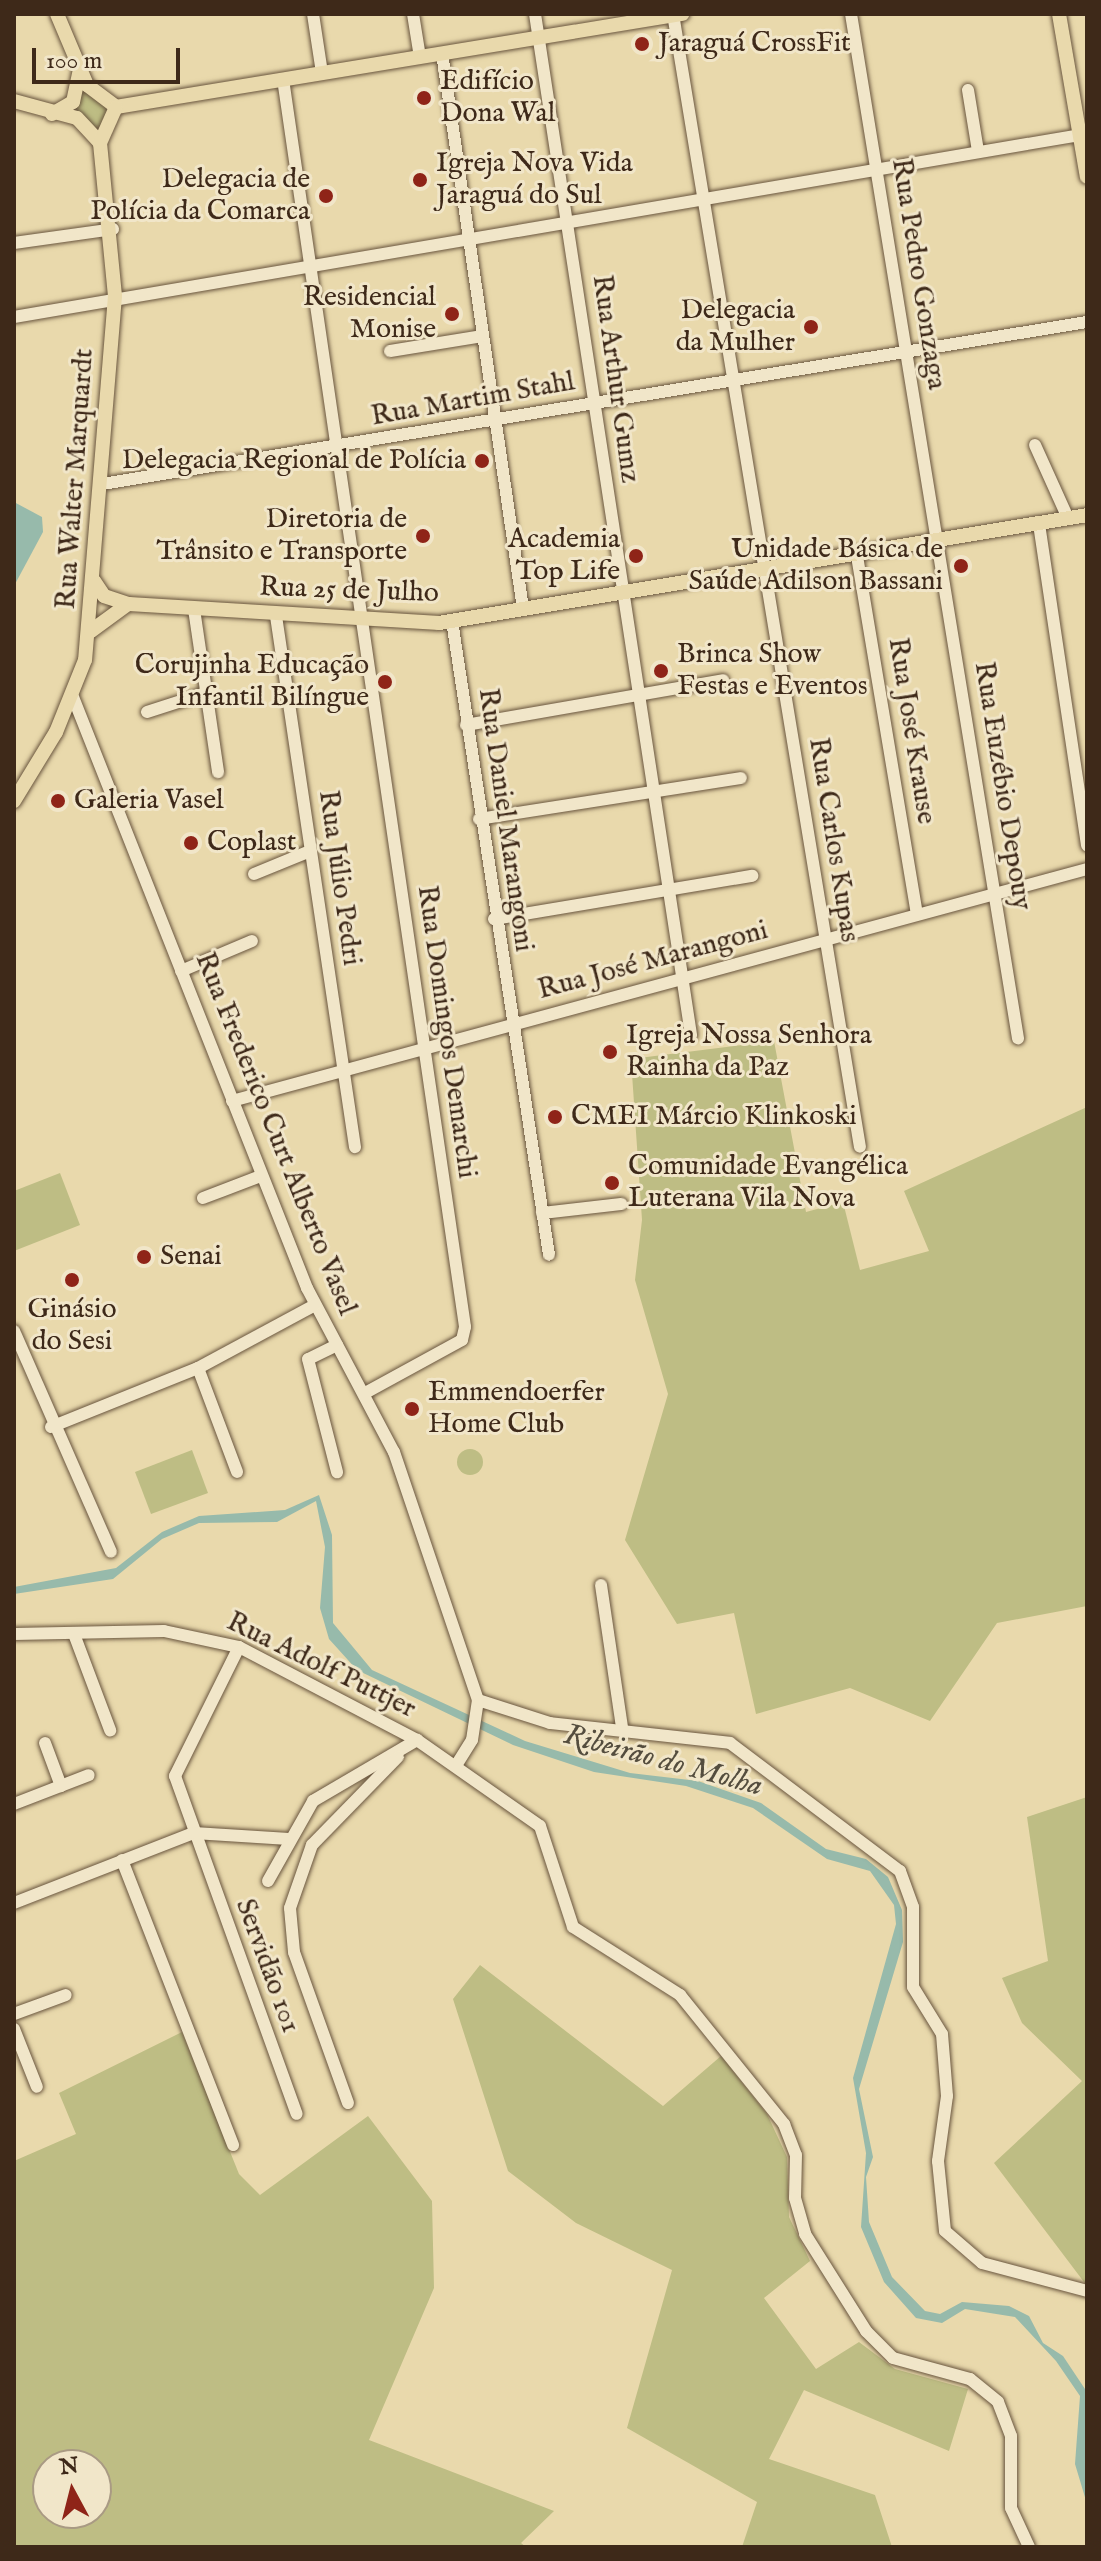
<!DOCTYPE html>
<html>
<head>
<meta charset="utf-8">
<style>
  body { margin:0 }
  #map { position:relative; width:1101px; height:2561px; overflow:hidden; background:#e9d9ac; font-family:"IM FELL English",serif }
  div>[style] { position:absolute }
  .green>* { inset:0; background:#bebd84 }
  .round { border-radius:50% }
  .water>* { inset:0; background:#97baab }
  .roads { filter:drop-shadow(0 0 2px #69553e) drop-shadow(0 0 2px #69553e) }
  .minor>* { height:12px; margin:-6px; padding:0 6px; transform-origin:6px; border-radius:6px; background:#f1e6c9 }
  .major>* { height:14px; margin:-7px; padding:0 7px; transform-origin:7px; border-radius:7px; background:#e9d9ac }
  .dots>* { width:22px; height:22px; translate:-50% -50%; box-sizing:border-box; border:4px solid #f1e6c9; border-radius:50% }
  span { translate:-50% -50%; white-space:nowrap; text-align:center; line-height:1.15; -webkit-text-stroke:6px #f1e6c9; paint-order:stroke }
  .poi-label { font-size:28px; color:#3e2919 }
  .left { translate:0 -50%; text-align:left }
  .right { translate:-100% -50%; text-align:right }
  .street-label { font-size:28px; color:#3e2919 }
  .water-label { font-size:30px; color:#544d3e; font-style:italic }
  .frame { position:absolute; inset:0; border:16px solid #3e2919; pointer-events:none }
  .north { position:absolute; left:32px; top:2449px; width:80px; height:80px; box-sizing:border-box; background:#f1e6c9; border:2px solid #a99a83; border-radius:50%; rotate:353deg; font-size:22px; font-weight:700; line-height:32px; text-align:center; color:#3e2919 }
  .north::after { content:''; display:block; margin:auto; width:28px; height:36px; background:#8f2418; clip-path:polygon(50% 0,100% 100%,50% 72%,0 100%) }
  .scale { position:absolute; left:32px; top:48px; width:148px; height:36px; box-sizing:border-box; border:4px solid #3e2919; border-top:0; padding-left:10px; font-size:24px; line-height:28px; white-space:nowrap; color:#3e2919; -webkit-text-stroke:6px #f1e6c9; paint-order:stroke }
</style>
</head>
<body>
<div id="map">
  <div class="green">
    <div style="clip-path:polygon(83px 85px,110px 109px,100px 133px,67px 111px)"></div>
    <div style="clip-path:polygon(774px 1041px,806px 1212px,843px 1202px,860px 1270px,929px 1251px,904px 1191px,1087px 1107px,1087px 1606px,997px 1623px,930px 1721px,850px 1688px,756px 1714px,734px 1613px,677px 1624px,625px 1540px,668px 1394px,635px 1280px,642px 1220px,631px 1059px)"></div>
    <div style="clip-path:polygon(60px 1173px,80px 1225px,14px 1251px,14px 1191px)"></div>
    <div class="round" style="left:457px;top:1449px;width:26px;height:26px"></div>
    <div style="clip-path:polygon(192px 1450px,208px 1493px,151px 1514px,135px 1472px)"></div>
    <div style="clip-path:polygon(1087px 1797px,1087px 2286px,994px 2163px,1082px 2081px,1022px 2023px,1002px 1978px,1048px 1961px,1027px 1817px)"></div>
    <div style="clip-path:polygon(480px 1965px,663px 2106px,721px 2056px,767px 2114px,787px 2157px,789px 2217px,810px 2261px,764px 2298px,816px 2369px,859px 2342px,895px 2369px,968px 2389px,949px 2451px,804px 2390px,769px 2459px,875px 2495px,892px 2547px,742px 2547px,757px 2502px,627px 2428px,672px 2270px,576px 2223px,508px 2171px,453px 1999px)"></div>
    <div style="clip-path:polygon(evenodd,182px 2032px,239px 2174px,260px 2195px,368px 2116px,432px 2201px,434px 2288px,369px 2440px,554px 2511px,521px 2543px,526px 2547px,14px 2547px,14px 2161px,76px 2134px,59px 2093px,182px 2032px,48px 2465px,96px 2465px,96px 2513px,48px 2513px,48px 2465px)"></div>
  </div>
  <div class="water">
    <div style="clip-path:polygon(14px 502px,42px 517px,43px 532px,14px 586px)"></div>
    <div style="clip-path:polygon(319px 1495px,332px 1535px,333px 1623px,372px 1670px,525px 1741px,630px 1773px,698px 1781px,761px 1803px,826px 1849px,866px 1859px,888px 1877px,902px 1910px,903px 1942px,859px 2089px,873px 2157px,866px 2177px,869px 2222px,892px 2277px,925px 2311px,940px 2314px,962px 2302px,1009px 2306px,1029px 2316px,1043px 2343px,1063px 2356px,1087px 2392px,1087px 2504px,1075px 2464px,1080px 2396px,1056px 2361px,1015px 2317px,965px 2309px,942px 2323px,916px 2318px,884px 2282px,861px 2227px,866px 2153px,853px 2078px,896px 1924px,894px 1905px,870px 1871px,827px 1859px,753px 1808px,686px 1786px,594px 1772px,513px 1745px,357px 1670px,329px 1639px,320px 1608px,325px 1547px,316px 1501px,277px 1522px,199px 1523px,162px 1539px,113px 1579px,14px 1594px,14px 1587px,116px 1568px,162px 1532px,199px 1516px,285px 1510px)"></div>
  </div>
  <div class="roads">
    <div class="minor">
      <div style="left:313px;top:14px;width:60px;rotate:81.3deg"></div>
      <div style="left:413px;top:14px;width:44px;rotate:80.8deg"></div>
      <div style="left:535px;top:14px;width:1033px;rotate:81.31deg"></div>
      <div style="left:673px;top:14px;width:1148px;rotate:80.63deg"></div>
      <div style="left:851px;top:14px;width:1038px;rotate:80.74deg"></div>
      <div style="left:442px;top:53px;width:562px;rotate:81.71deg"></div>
      <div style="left:283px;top:79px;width:1261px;rotate:81.7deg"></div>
      <div style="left:465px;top:1327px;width:13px;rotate:103deg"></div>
      <div style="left:462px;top:1340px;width:111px;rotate:151.3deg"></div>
      <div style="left:968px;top:90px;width:62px;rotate:80.7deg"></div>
      <div style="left:14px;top:243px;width:100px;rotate:-8deg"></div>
      <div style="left:14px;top:317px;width:1081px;rotate:-9.69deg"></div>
      <div style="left:390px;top:351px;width:94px;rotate:-9.2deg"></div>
      <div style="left:1035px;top:445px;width:80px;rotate:65.7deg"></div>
      <div style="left:102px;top:484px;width:998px;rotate:-9.34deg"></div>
      <div style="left:1039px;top:524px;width:325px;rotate:81.5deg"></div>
      <div style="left:857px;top:556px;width:363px;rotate:80.5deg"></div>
      <div style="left:194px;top:609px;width:165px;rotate:81.6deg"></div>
      <div style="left:276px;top:616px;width:537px;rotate:81.54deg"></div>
      <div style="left:452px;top:621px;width:641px;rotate:81.3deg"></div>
      <div style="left:73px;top:697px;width:636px;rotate:68.4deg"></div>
      <div style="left:307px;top:1288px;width:186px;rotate:62.1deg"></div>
      <div style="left:394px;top:1452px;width:262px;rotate:71.3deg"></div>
      <div style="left:478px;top:1700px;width:40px;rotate:98.5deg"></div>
      <div style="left:472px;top:1740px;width:31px;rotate:122deg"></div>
      <div style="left:147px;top:712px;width:62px;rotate:-17.9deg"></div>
      <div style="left:466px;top:725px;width:261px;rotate:-9.9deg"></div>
      <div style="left:479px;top:819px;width:265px;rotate:-8.9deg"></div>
      <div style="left:254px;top:874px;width:61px;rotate:-22.3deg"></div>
      <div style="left:494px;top:919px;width:262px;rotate:-9.5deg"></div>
      <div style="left:181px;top:971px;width:77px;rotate:-22.9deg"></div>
      <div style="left:232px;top:1101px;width:886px;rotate:-15.18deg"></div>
      <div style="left:203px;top:1198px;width:62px;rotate:-20.8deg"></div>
      <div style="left:542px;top:1213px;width:80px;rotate:-6.5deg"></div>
      <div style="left:14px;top:1331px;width:241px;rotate:66.3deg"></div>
      <div style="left:337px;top:1345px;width:32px;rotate:154deg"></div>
      <div style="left:308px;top:1359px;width:117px;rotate:75.6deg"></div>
      <div style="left:198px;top:1368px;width:111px;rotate:69.4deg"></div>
      <div style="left:51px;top:1427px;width:158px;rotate:-21.9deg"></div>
      <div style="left:198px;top:1368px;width:133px;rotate:-28.3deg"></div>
      <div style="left:601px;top:1585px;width:145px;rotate:81.6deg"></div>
      <div style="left:14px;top:1634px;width:150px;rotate:-1.1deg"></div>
      <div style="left:164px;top:1631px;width:77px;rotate:12deg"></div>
      <div style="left:239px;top:1647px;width:201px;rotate:27.6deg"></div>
      <div style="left:417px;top:1740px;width:150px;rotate:35deg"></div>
      <div style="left:540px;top:1826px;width:106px;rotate:71.9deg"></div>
      <div style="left:573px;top:1927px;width:127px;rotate:32.4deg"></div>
      <div style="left:680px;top:1995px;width:166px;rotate:51.1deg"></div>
      <div style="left:784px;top:2124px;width:33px;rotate:69deg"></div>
      <div style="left:796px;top:2155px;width:43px;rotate:91.3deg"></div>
      <div style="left:795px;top:2198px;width:37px;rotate:74deg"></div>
      <div style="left:805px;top:2234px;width:115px;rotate:57.8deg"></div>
      <div style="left:866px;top:2331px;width:38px;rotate:45deg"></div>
      <div style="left:893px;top:2358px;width:80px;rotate:15.3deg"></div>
      <div style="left:970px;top:2379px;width:36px;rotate:39deg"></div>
      <div style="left:998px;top:2402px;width:36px;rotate:69deg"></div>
      <div style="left:1011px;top:2436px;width:72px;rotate:90deg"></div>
      <div style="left:1011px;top:2508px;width:43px;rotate:65.2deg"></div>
      <div style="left:74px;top:1634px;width:103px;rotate:69.4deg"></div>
      <div style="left:239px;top:1647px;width:144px;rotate:116.4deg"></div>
      <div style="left:175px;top:1776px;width:359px;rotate:70.2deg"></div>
      <div style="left:478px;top:1700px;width:76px;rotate:17.7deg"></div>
      <div style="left:550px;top:1723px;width:181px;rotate:6.3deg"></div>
      <div style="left:730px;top:1743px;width:213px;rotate:37deg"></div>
      <div style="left:900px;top:1871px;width:38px;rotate:70deg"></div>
      <div style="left:913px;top:1907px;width:80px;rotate:90deg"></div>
      <div style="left:913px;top:1987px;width:55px;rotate:58.3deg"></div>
      <div style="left:942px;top:2034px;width:62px;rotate:85.4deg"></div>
      <div style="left:947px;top:2096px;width:66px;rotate:97.9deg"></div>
      <div style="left:938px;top:2161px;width:70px;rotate:84.3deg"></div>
      <div style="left:945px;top:2231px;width:49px;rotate:40.9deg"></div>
      <div style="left:982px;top:2263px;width:109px;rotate:14.9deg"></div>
      <div style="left:45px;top:1743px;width:46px;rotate:69.6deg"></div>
      <div style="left:14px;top:1804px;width:80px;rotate:-21.1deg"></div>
      <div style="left:122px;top:1860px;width:306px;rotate:68.7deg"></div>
      <div style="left:268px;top:1881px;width:92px;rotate:-60.6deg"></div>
      <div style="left:313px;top:1801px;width:121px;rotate:-30.4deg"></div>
      <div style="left:14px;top:1903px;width:193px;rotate:-21.3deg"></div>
      <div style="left:194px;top:1833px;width:95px;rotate:3.6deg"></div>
      <div style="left:14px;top:2014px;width:55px;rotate:-20.1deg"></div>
      <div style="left:14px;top:2029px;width:62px;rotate:68.4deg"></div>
      <div style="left:348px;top:2103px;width:160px;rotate:-109.7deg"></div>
      <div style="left:294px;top:1952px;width:44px;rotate:-95.2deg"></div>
      <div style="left:290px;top:1908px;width:67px;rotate:-70.8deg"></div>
      <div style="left:312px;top:1845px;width:123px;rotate:-45.7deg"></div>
    </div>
    <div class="major">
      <div style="left:57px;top:14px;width:77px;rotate:67.1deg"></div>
      <div style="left:87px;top:85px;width:36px;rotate:37deg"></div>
      <div style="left:1059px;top:14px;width:165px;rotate:80.3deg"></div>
      <div style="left:14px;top:101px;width:65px;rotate:15.1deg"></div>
      <div style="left:77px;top:118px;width:34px;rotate:47deg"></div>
      <div style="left:100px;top:143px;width:154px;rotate:84.4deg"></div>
      <div style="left:115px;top:296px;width:365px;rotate:94.7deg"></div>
      <div style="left:85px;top:660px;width:78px;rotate:111.9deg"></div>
      <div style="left:56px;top:732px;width:81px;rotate:121.3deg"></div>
      <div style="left:116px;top:107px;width:574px;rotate:-9.33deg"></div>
      <div style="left:52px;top:114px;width:24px;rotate:-30deg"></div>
      <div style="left:73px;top:102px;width:30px;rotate:-78deg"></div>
      <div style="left:100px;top:143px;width:39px;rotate:-66deg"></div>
      <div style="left:94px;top:581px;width:18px;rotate:56deg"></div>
      <div style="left:104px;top:596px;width:26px;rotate:18deg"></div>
      <div style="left:129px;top:604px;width:311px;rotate:3.5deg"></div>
      <div style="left:439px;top:623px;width:657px;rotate:-9.46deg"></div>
      <div style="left:91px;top:631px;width:46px;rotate:-36.1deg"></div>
    </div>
  </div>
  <div class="dots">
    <div style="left:642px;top:44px;background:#8f2418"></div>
    <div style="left:424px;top:98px;background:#8f2418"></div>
    <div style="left:420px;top:180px;background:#8f2418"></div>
    <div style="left:326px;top:196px;background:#8f2418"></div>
    <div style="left:452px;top:314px;background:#8f2418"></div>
    <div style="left:811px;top:327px;background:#8f2418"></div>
    <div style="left:482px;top:461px;background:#8f2418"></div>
    <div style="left:423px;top:536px;background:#8f2418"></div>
    <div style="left:636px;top:556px;background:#8f2418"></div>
    <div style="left:961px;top:566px;background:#8f2418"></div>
    <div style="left:661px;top:671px;background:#8f2418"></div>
    <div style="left:385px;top:682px;background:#8f2418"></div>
    <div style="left:58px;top:801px;background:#8f2418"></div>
    <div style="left:191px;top:843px;background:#8f2418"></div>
    <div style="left:610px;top:1052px;background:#8f2418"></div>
    <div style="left:555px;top:1117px;background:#8f2418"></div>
    <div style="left:612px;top:1183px;background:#8f2418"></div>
    <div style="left:144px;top:1257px;background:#8f2418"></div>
    <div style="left:72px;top:1280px;background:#8f2418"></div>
    <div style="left:412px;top:1409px;background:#8f2418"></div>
  </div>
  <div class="poi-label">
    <span class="left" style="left:658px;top:44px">Jaraguá CrossFit</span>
    <span class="left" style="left:440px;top:98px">Edifício<br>Dona Wal</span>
    <span class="left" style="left:436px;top:180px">Igreja Nova Vida<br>Jaraguá do Sul</span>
    <span class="right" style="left:310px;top:196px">Delegacia de<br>Polícia da Comarca</span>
    <span class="right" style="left:436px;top:314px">Residencial<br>Monise</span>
    <span class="right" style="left:795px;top:327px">Delegacia<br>da Mulher</span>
    <span class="right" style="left:466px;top:461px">Delegacia Regional de Polícia</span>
    <span class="right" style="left:407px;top:536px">Diretoria de<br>Trânsito e Transporte</span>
    <span class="right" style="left:620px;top:556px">Academia<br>Top Life</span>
    <span class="right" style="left:943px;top:566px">Unidade Básica de<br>Saúde Adilson Bassani</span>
    <span class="left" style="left:677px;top:671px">Brinca Show<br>Festas e Eventos</span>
    <span class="right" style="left:369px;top:682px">Corujinha Educação<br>Infantil Bilíngue</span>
    <span class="left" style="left:74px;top:801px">Galeria Vasel</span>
    <span class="left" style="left:207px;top:843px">Coplast</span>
    <span class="left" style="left:626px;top:1052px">Igreja Nossa Senhora<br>Rainha da Paz</span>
    <span class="left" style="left:571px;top:1117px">CMEI Márcio Klinkoski</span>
    <span class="left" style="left:628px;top:1183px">Comunidade Evangélica<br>Luterana Vila Nova</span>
    <span class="left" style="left:160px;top:1257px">Senai</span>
    <span style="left:72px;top:1326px">Ginásio<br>do Sesi</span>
    <span class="left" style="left:428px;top:1409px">Emmendoerfer<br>Home Club</span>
  </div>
  <div class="street-label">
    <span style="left:918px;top:274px;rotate:81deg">Rua Pedro Gonzaga</span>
    <span style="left:615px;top:379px;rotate:82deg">Rua Arthur Gumz</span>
    <span style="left:473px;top:400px;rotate:-10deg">Rua Martim Stahl</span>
    <span style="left:76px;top:479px;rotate:-86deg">Rua Walter Marquardt</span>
    <span style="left:349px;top:591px;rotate:2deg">Rua 25 de Julho</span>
    <span style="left:911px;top:731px;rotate:81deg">Rua José Krause</span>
    <span style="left:1002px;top:786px;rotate:81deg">Rua Euzébio Depouy</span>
    <span style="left:505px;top:820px;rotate:82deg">Rua Daniel Marangoni</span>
    <span style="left:833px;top:840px;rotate:81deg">Rua Carlos Kupas</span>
    <span style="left:339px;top:878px;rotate:82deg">Rua Júlio Pedri</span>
    <span style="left:653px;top:961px;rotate:-15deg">Rua José Marangoni</span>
    <span style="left:446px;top:1032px;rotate:82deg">Rua Domingos Demarchi</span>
    <span style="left:275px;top:1134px;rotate:68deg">Rua Frederico Curt Alberto Vasel</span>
    <span style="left:321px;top:1666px;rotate:26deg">Rua Adolf Puttjer</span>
    <span style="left:267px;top:1966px;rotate:70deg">Servidão 101</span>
  </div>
  <div class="water-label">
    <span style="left:663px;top:1761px;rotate:15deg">Ribeirão do Molha</span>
  </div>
  <div class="frame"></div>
  <div class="north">N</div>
  <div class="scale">100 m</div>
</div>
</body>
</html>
